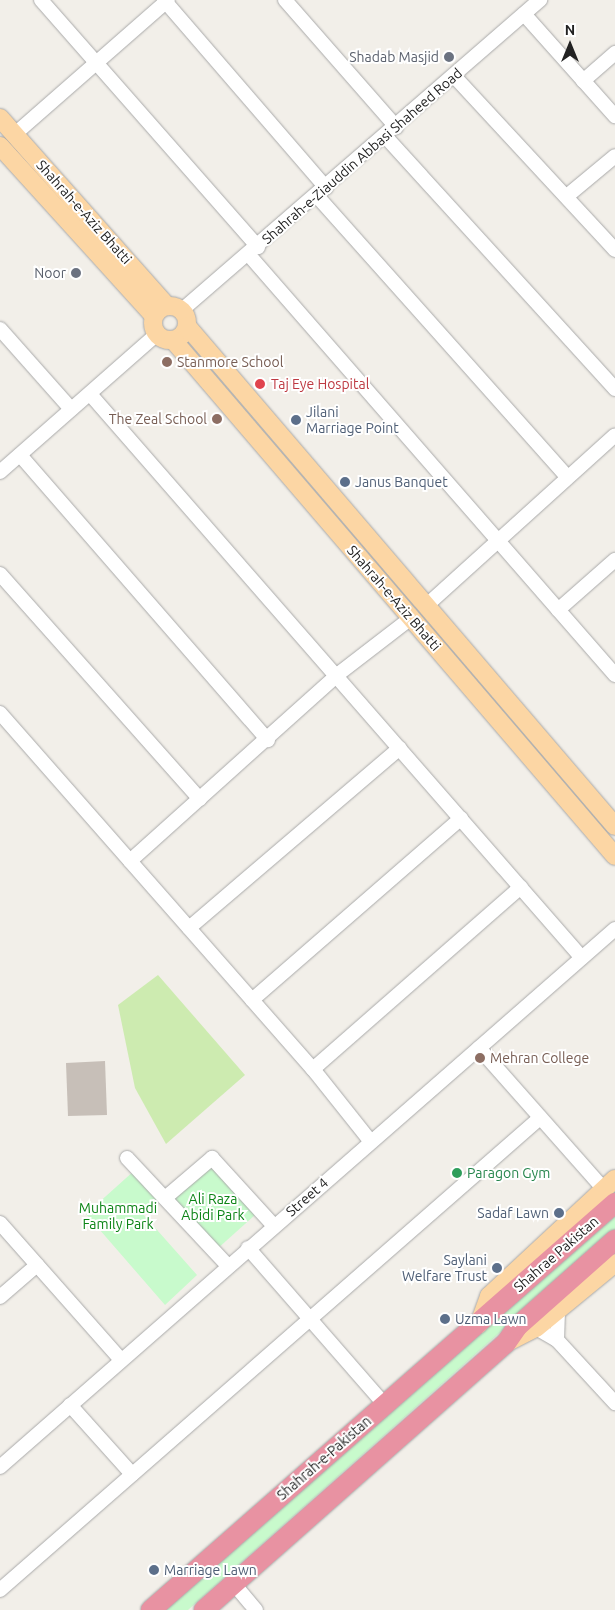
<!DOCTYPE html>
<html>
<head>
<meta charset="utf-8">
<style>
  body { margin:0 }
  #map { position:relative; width:615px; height:1610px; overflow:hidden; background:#f2efe9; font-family:Ubuntu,sans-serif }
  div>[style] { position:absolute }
  .grass>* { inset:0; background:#cdebb0 }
  .park>* { inset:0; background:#c8facc }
  .building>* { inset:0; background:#c7bfb8 }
  .roads { filter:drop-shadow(0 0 1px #a9a9a9) drop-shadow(0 0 1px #a9a9a9) }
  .minor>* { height:14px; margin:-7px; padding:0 7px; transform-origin:7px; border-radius:7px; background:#fff }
  .major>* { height:18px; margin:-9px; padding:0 9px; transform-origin:9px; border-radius:9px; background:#fcd6a4 }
  .major>.ring { margin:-9px; padding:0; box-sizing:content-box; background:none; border:18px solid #fcd6a4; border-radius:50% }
  .highway>* { height:20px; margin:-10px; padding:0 10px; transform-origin:10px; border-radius:10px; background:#e892a2 }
  .dots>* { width:14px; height:14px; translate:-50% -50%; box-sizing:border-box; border:2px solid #fff; border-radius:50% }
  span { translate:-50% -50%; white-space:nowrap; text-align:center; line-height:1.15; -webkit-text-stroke:4px #fff; paint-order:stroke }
  .worship-label { font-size:14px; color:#5b616d }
  .right { translate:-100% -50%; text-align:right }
  .street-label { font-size:14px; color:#222 }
  .education-label { font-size:14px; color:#785e54 }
  .left { translate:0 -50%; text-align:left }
  .health-label { font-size:14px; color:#be3a42 }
  .service-label { font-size:14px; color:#4e5e75 }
  .leisure-label { font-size:14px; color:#27864d }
  .park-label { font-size:14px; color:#0c8416 }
  .north { position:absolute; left:545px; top:20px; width:50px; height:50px; -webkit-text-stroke:4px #fff; paint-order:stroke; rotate:0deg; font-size:14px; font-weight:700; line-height:20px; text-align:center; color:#222 }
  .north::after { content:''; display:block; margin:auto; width:18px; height:22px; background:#222; clip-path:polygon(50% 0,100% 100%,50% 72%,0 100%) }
</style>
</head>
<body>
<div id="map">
  <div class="grass">
    <div style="clip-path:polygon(158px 975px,245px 1075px,166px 1144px,135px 1088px,118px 1005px)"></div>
  </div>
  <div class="park">
    <div style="clip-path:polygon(210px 1164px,255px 1215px,216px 1250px,171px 1199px)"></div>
    <div style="clip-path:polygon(135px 1170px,159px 1197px,142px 1213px,197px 1275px,165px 1305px,86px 1214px)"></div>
    <div style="clip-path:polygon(615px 1216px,615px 1230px,188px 1610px,161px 1610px)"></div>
  </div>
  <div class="building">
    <div style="clip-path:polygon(105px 1061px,107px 1115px,68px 1116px,66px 1063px)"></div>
  </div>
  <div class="roads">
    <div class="minor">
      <div style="left:41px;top:0;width:329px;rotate:48.7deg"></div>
      <div style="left:164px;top:0;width:248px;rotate:49.2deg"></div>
      <div style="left:285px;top:0;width:169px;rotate:48.8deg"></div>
      <div style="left:524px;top:14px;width:137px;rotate:48.3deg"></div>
      <div style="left:454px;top:76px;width:237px;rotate:47.2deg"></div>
      <div style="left:583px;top:81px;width:43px;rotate:-41.2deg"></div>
      <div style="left:15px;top:134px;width:203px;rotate:-41.2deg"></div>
      <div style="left:385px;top:136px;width:342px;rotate:47.7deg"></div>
      <div style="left:317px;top:196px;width:376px;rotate:48.3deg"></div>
      <div style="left:567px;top:196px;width:62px;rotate:-39.8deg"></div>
      <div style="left:249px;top:255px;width:557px;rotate:48.93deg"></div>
      <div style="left:182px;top:310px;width:474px;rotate:-40.9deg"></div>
      <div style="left:0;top:329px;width:107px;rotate:48.4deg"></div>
      <div style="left:90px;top:394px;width:748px;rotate:48.9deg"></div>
      <div style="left:20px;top:455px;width:378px;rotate:49deg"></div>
      <div style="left:0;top:472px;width:209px;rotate:-41.3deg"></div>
      <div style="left:0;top:574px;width:301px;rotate:48.4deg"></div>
      <div style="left:427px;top:605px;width:253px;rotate:-42.1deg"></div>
      <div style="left:558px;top:610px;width:76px;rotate:-41.3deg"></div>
      <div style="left:0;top:713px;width:474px;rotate:48.7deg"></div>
      <div style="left:313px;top:1069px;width:93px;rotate:51.5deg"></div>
      <div style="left:130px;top:861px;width:278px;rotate:-41.9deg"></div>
      <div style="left:337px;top:675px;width:93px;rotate:-37.6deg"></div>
      <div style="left:189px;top:928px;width:277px;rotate:-40.5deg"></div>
      <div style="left:252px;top:1000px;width:277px;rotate:-41deg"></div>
      <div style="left:479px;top:1048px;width:187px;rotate:48.5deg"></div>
      <div style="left:313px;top:1069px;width:276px;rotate:-41.2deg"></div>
      <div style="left:127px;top:1158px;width:148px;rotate:46.9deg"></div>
      <div style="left:165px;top:1198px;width:62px;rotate:-40.4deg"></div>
      <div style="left:212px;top:1158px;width:92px;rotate:47.6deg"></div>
      <div style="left:0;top:1223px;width:183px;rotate:48.5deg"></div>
      <div style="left:248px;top:1248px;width:208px;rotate:48.9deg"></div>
      <div style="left:0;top:1297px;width:49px;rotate:-40.9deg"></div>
      <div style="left:536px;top:1328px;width:24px;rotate:30deg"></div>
      <div style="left:557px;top:1340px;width:86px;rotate:47.4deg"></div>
      <div style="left:557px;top:1340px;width:31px;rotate:-88deg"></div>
      <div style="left:70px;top:1405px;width:93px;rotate:48.1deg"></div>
      <div style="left:0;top:1467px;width:817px;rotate:-41.18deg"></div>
      <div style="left:234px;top:1584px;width:34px;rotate:50deg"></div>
      <div style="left:0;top:1590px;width:717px;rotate:-41.16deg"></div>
    </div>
    <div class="major">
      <div style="left:0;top:118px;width:251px;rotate:48.4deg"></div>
      <div style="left:0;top:146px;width:229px;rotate:47.8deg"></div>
      <div class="ring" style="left:153px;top:306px;width:16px;height:16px"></div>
      <div style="left:187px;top:326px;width:658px;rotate:49.44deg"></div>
      <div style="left:173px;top:340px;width:679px;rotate:49.42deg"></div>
      <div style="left:479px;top:1324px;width:30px;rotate:-70deg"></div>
      <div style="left:489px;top:1296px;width:172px;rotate:-42.9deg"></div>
      <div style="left:506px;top:1343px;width:34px;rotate:-27deg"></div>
      <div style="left:536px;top:1328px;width:102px;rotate:-39.4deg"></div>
    </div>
    <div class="highway">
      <div style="left:151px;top:1610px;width:617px;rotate:-41.26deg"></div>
      <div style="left:204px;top:1610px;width:403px;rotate:-41.5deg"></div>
      <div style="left:506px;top:1343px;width:21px;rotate:-55deg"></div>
      <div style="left:518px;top:1326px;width:130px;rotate:-41.6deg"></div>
    </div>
  </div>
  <div class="dots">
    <div style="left:449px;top:57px;background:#6b7280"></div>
    <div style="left:76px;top:273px;background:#6b7280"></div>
    <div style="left:167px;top:362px;background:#8d6e63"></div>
    <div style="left:260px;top:384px;background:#e0444e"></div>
    <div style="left:217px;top:419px;background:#8d6e63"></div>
    <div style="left:296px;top:420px;background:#5c6f8a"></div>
    <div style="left:345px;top:482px;background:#5c6f8a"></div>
    <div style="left:480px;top:1058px;background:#8d6e63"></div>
    <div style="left:457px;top:1173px;background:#2e9e5b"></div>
    <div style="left:559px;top:1213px;background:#5c6f8a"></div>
    <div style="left:497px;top:1268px;background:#5c6f8a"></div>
    <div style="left:445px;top:1319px;background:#5c6f8a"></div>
    <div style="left:154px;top:1570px;background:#5c6f8a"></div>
  </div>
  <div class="worship-label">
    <span class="right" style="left:439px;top:57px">Shadab Masjid</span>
    <span class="right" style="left:66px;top:273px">Noor</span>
  </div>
  <div class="street-label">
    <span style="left:362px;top:156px;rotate:-41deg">Shahrah-e-Ziauddin Abbasi Shaheed Road</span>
    <span style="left:84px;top:212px;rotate:48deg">Shahrah-e-Aziz Bhatti</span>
    <span style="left:394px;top:598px;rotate:49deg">Shahrah-e-Aziz Bhatti</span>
    <span style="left:307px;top:1197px;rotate:-41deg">Street 4</span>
    <span style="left:556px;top:1254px;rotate:-41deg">Shahrae Pakistan</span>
    <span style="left:324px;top:1458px;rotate:-41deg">Shahrah-e-Pakistan</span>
  </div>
  <div class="education-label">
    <span class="left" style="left:177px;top:362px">Stanmore School</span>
    <span class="right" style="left:207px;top:419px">The Zeal School</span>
    <span class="left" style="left:490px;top:1058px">Mehran College</span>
  </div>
  <div class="health-label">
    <span class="left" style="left:271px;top:384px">Taj Eye Hospital</span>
  </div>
  <div class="service-label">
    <span class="left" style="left:306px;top:420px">Jilani<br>Marriage Point</span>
    <span class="left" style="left:355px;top:482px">Janus Banquet</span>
    <span class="right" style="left:549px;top:1213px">Sadaf Lawn</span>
    <span class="right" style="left:487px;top:1268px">Saylani<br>Welfare Trust</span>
    <span class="left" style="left:455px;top:1319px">Uzma Lawn</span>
    <span class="left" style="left:164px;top:1570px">Marriage Lawn</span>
  </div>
  <div class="leisure-label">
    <span class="left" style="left:467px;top:1173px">Paragon Gym</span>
  </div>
  <div class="park-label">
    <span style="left:213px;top:1207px">Ali Raza<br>Abidi Park</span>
    <span style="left:118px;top:1216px">Muhammadi<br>Family Park</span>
  </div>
  <div class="north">N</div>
</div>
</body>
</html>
